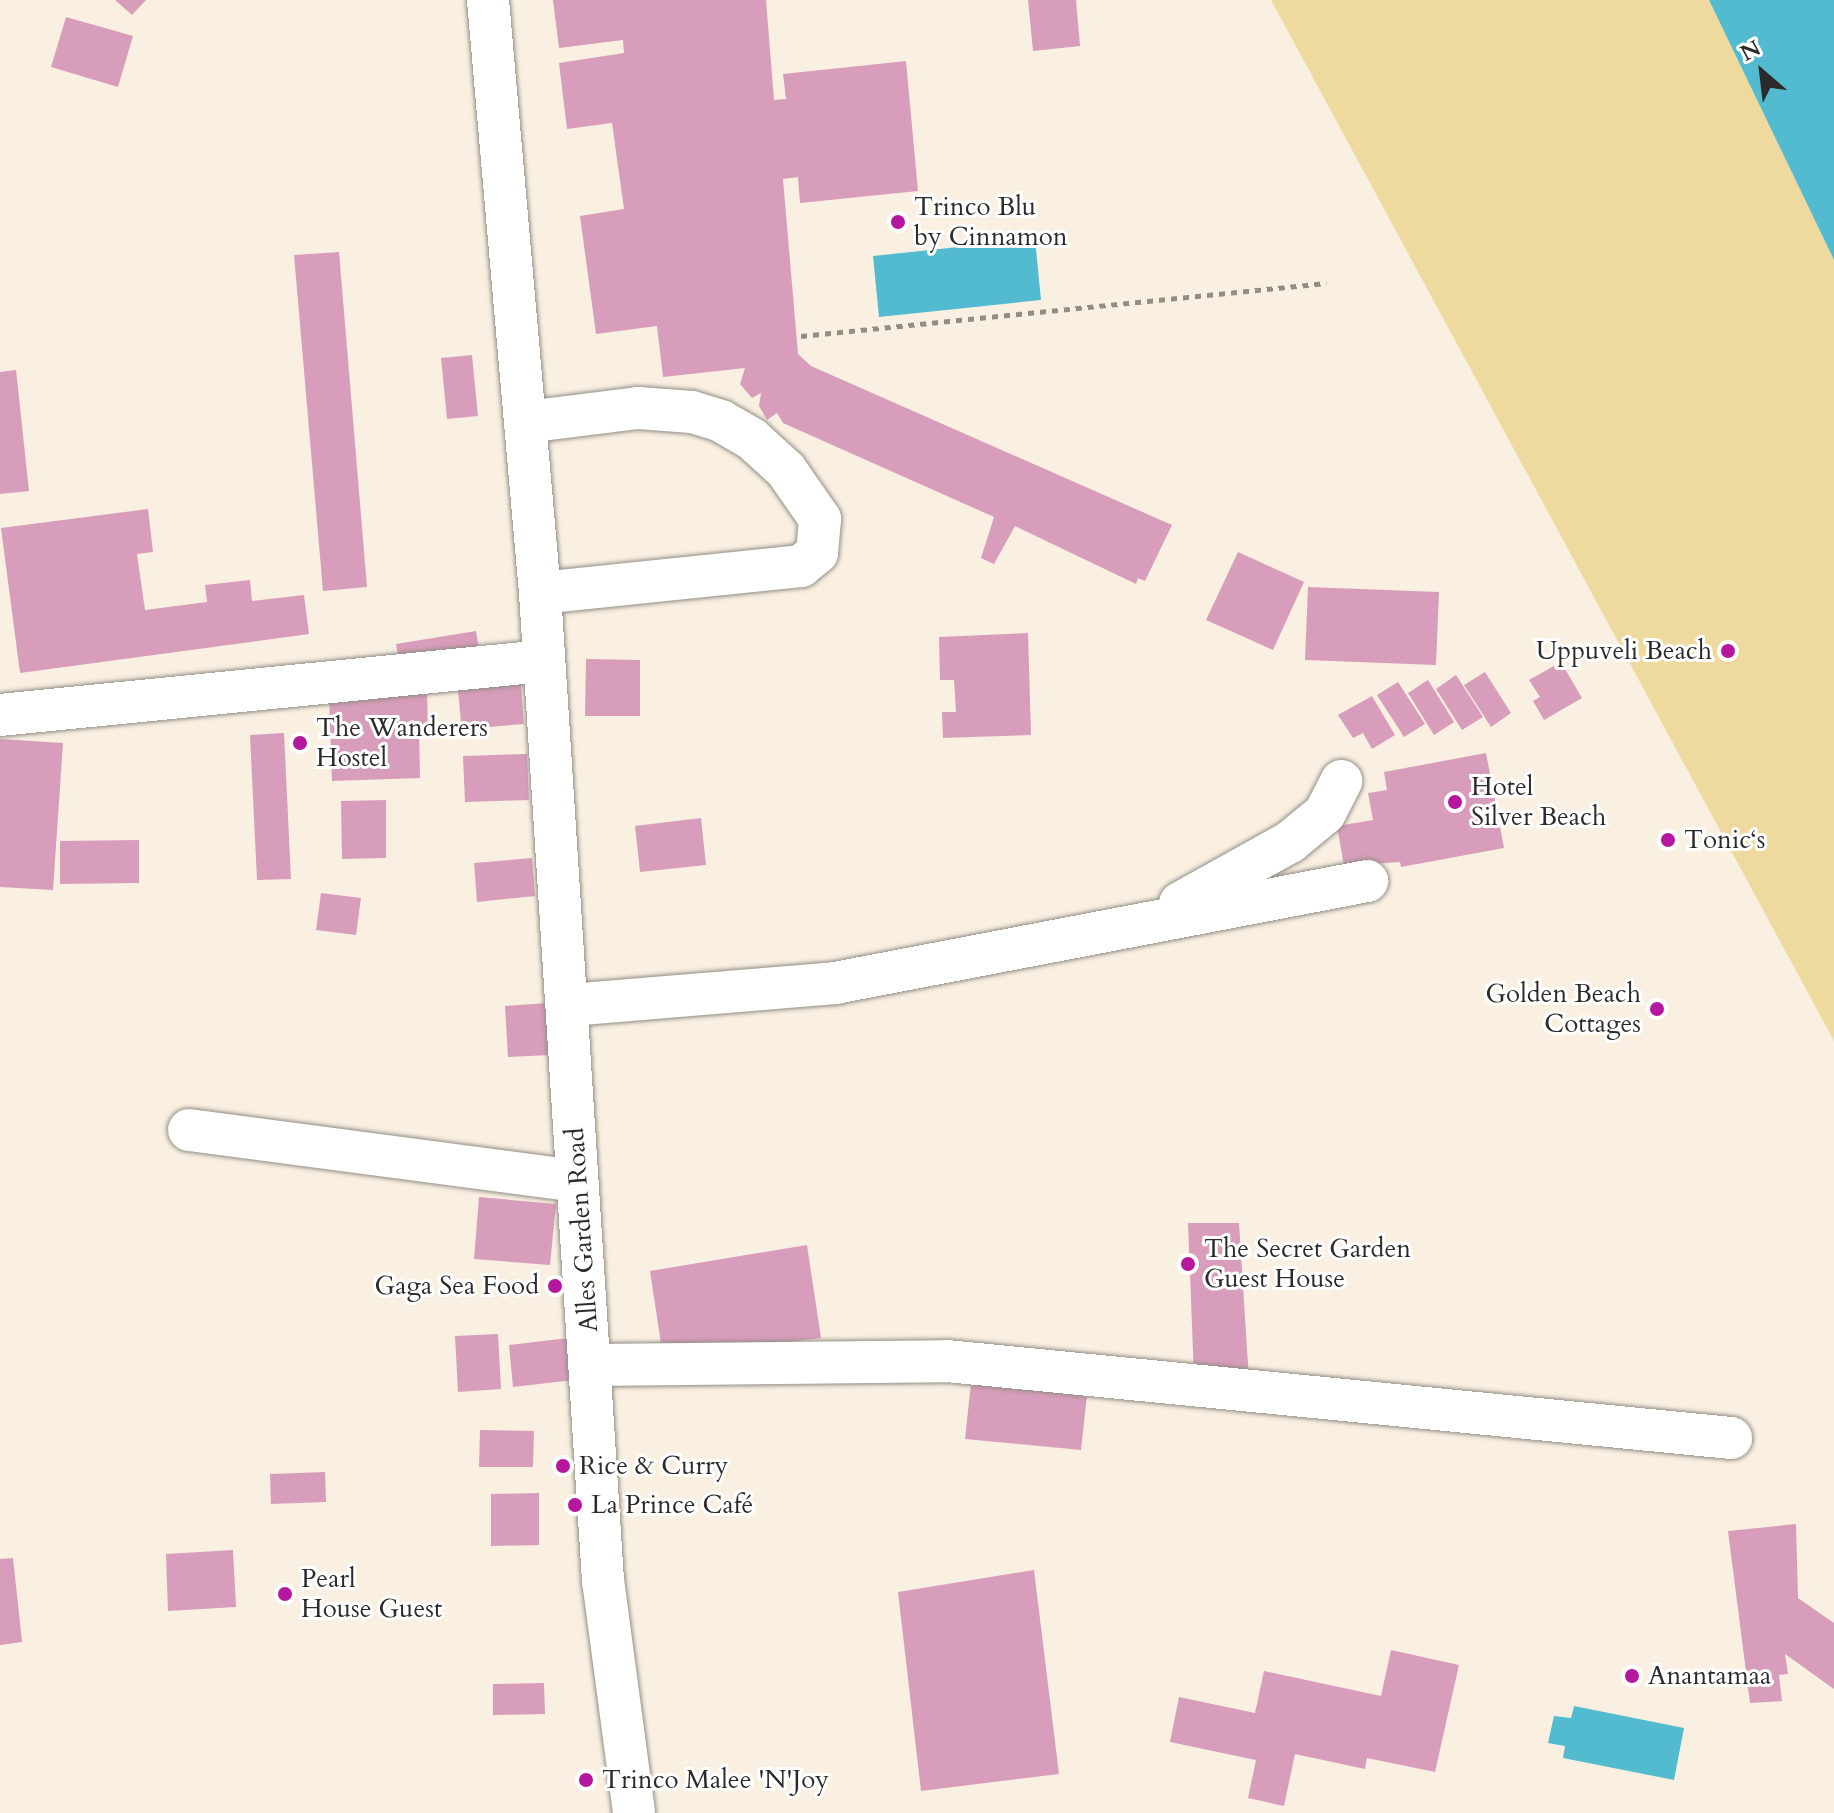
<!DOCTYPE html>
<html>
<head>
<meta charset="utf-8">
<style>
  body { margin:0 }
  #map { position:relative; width:1834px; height:1813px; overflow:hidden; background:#f9f0e1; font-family:Cardo,serif }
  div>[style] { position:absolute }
  .sand>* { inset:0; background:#eeda9e }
  .water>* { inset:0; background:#52bbcf }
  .building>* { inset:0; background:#d89dba }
  .path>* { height:5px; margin-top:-2.5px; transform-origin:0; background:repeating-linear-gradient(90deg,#928e86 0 6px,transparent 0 12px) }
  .roads { filter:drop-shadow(0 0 2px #928e86) drop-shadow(0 0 2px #928e86) }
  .minor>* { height:42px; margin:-21px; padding:0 21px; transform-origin:21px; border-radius:21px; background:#fff }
  .dots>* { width:22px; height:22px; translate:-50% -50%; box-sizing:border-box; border:4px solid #fff; border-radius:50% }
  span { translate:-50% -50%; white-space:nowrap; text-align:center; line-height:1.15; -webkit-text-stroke:6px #fff; paint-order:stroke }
  .poi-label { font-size:26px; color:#2b2b2b }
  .left { translate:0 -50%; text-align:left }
  .right { translate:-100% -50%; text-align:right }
  .street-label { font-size:26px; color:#2b2b2b }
  .north { position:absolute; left:1722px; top:32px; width:80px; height:80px; -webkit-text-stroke:6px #fff; paint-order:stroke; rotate:332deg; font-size:22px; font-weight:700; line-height:32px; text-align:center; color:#2b2b2b }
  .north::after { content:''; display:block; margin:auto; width:28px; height:36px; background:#2b2b2b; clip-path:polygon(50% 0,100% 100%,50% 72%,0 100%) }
</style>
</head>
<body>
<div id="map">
  <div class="sand">
    <div style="clip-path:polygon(1271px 0,1709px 0,1834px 260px,1834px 1041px)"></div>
  </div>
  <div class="water">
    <div style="clip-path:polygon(1709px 0,1834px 0,1834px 260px)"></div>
    <div style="clip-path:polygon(1035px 239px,1041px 300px,879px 317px,873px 256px)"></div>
    <div style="clip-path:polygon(1574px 1706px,1684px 1728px,1674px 1780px,1563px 1758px,1565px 1746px,1548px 1743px,1554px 1716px,1571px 1718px)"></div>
  </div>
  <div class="building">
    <div style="clip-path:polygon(115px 0,146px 0,132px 15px)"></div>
    <div style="clip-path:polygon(553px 0,766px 0,774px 100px,786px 99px,783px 74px,906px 61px,918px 191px,800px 203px,798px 177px,783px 179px,798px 354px,811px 366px,1172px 525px,1145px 581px,1138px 578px,1136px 584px,1015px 526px,994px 564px,981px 558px,994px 517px,783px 423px,777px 413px,767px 420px,759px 406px,761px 393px,752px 398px,740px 384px,745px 368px,663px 377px,657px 326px,596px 334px,580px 216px,624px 209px,612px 123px,567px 129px,559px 63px,624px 53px,623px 40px,559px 48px)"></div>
    <div style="clip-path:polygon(1028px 0,1076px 0,1080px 46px,1033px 51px)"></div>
    <div style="clip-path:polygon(66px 17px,133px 36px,118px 87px,51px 67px)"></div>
    <div style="clip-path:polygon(339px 252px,367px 587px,323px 591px,294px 255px)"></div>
    <div style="clip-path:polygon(472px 355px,478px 416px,447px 419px,441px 358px)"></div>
    <div style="clip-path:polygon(16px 370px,29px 491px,0 494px,0 372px)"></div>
    <div style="clip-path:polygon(148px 509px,153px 552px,137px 554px,145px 610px,207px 602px,205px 585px,250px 580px,252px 601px,304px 595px,309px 634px,20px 673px,1px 528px)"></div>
    <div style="clip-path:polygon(1238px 552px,1304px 582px,1273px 650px,1206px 620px)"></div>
    <div style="clip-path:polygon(1308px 587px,1439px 592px,1436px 665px,1305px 660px)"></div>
    <div style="clip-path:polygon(476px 631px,480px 655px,400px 668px,396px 644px)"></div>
    <div style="clip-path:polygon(1028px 633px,1031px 735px,943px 738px,942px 712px,956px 712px,954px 680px,940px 680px,939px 637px)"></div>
    <div style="clip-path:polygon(586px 659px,640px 660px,640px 716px,585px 716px)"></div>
    <div style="clip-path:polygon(1561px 662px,1582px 698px,1544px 720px,1533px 701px,1540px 697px,1529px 680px)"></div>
    <div style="clip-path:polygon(1485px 672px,1511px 713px,1491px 727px,1464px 685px)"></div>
    <div style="clip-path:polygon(520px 673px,524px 724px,477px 728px,476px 722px,461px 723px,457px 678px)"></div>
    <div style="clip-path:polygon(1456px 675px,1483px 717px,1462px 730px,1436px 689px)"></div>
    <div style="clip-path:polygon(1428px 680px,1454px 722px,1434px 735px,1408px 693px)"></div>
    <div style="clip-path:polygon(1398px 682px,1425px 724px,1404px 737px,1377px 695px)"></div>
    <div style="clip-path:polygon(427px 693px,428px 729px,419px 729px,420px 778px,332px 781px,329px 697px)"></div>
    <div style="clip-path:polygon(1372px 696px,1395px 735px,1372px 749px,1363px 733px,1353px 738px,1338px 715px)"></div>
    <div style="clip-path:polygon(284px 733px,291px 879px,257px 880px,250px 735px)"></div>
    <div style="clip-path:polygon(0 739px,63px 743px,53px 890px,0 887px)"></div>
    <div style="clip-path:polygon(1486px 753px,1504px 848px,1401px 867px,1400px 862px,1344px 866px,1337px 826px,1373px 820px,1368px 793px,1387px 790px,1384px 772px)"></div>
    <div style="clip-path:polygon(527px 754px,529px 800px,465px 802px,463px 756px)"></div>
    <div style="clip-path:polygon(386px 800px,386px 858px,342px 859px,341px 801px)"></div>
    <div style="clip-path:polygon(701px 818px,706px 865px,640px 872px,635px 826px)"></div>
    <div style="clip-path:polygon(139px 840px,139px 883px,60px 884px,60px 841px)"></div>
    <div style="clip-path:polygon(532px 858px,535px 896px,477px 902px,474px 863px)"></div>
    <div style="clip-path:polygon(321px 893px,361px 898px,356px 935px,316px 930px)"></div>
    <div style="clip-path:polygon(548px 1003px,551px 1055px,508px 1057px,505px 1006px)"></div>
    <div style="clip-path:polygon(479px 1197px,556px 1204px,550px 1265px,474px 1259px)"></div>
    <div style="clip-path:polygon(1188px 1223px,1239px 1223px,1249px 1380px,1194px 1377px)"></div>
    <div style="clip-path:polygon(807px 1245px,821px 1338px,663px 1357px,650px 1271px)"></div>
    <div style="clip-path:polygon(498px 1334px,501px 1389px,458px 1392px,455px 1336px)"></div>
    <div style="clip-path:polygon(569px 1338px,574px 1380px,513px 1387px,509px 1345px)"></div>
    <div style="clip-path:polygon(971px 1383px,1087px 1395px,1081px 1450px,965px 1439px)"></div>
    <div style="clip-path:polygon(480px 1430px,534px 1431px,533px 1467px,479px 1467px)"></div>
    <div style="clip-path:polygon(325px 1472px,326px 1502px,271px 1504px,270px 1474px)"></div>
    <div style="clip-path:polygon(539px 1493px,539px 1545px,491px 1546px,491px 1494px)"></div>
    <div style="clip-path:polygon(1796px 1524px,1798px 1598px,1834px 1623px,1834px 1689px,1785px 1654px,1788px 1674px,1779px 1675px,1782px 1701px,1750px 1703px,1728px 1531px)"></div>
    <div style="clip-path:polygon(233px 1550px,236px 1607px,168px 1611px,166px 1554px)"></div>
    <div style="clip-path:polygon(13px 1558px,22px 1642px,0 1645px,0 1559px)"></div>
    <div style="clip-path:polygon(1034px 1570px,1059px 1774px,921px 1791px,898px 1592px)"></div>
    <div style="clip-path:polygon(1391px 1650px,1459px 1665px,1435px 1772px,1367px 1758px,1365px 1769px,1295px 1754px,1284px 1806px,1248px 1798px,1256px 1760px,1170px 1742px,1179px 1697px,1255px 1713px,1264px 1671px,1381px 1696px)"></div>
    <div style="clip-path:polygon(544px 1683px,545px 1714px,493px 1715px,493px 1684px)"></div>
  </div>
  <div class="path">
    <div style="left:801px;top:336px;width:528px;rotate:-5.76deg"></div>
  </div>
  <div class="roads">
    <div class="minor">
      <div style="left:488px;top:0;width:595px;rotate:84.99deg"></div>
      <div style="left:540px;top:593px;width:989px;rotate:86.35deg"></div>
      <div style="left:603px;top:1580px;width:235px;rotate:82.4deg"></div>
      <div style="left:526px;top:422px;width:113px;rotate:-7.1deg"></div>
      <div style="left:638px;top:408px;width:54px;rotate:4.2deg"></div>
      <div style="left:692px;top:412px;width:30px;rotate:17deg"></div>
      <div style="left:721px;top:421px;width:36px;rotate:30deg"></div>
      <div style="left:752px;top:439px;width:46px;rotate:42.4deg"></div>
      <div style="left:786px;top:470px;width:60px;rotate:55.2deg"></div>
      <div style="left:820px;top:519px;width:34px;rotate:95deg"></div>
      <div style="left:817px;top:553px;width:21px;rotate:141deg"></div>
      <div style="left:801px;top:566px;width:262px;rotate:174.1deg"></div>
      <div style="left:0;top:715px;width:546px;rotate:-5.68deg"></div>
      <div style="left:1180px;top:903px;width:126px;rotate:-29deg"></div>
      <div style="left:1290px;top:842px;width:45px;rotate:-39.6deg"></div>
      <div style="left:1325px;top:813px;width:36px;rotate:-63deg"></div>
      <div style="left:569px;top:1005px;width:267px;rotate:-4.7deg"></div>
      <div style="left:835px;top:983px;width:542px;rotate:-10.85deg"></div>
      <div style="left:189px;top:1130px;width:391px;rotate:7.5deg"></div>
      <div style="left:592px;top:1365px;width:355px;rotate:-0.6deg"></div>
      <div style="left:947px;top:1361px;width:788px;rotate:5.61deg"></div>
    </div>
  </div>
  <div class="dots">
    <div style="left:898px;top:222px;background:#b5179e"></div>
    <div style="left:1728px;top:651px;background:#b5179e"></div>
    <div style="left:300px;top:743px;background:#b5179e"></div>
    <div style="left:1455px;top:802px;background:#b5179e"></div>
    <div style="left:1668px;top:840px;background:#b5179e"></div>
    <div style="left:1657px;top:1009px;background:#b5179e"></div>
    <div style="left:1188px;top:1264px;background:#b5179e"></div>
    <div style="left:555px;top:1286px;background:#b5179e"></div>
    <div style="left:563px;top:1466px;background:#b5179e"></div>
    <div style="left:575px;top:1505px;background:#b5179e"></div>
    <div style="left:285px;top:1594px;background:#b5179e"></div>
    <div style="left:1632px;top:1676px;background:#b5179e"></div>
    <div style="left:586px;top:1780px;background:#b5179e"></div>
  </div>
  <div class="poi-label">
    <span class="left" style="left:914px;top:222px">Trinco Blu<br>by Cinnamon</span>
    <span class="right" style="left:1712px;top:651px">Uppuveli Beach</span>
    <span class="left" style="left:316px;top:743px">The Wanderers<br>Hostel</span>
    <span class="left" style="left:1471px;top:802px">Hotel<br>Silver Beach</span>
    <span class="left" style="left:1684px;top:840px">Tonic‘s</span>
    <span class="right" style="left:1641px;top:1009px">Golden Beach<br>Cottages</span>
    <span class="left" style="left:1204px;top:1264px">The Secret Garden<br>Guest House</span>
    <span class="right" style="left:539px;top:1286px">Gaga Sea Food</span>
    <span class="left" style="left:579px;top:1466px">Rice &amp; Curry</span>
    <span class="left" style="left:591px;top:1505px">La Prince Café</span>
    <span class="left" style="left:301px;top:1594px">Pearl<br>House Guest</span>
    <span class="left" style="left:1648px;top:1676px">Anantamaa</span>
    <span class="left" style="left:602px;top:1780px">Trinco Malee 'N'Joy</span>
  </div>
  <div class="street-label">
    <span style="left:582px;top:1230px;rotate:-94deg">Alles Garden Road</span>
  </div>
  <div class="north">N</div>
</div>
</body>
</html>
